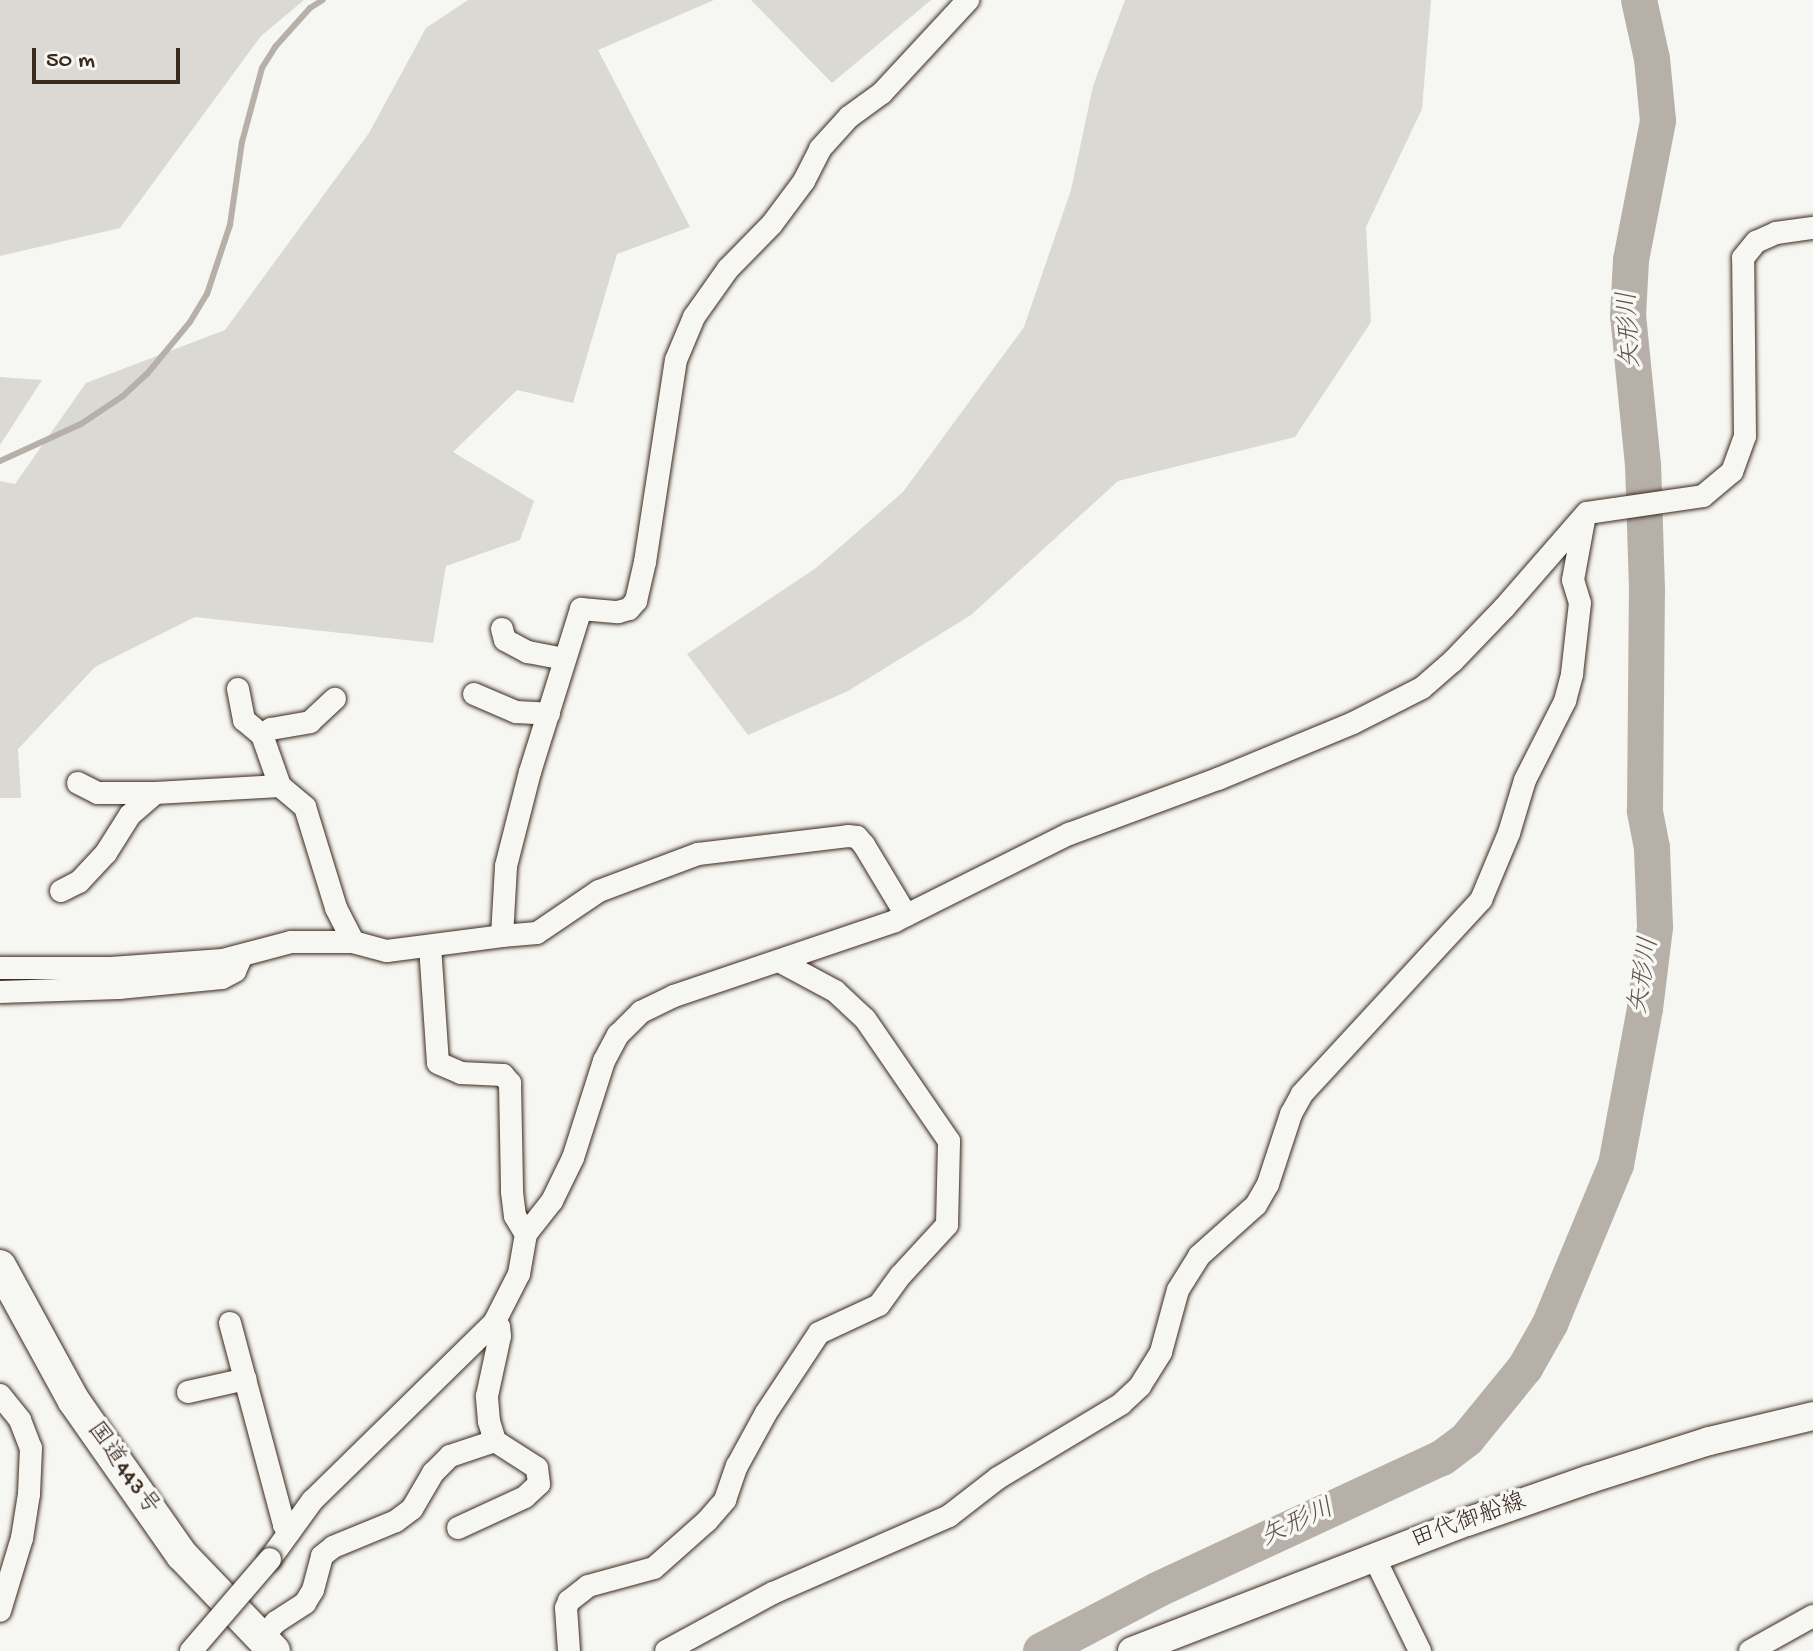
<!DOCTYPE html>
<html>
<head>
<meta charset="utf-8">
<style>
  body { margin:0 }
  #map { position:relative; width:1813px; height:1651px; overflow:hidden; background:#f6f6f2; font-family:"Gochi Hand","Klee One",sans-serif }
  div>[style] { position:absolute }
  .green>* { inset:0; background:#dad9d3 }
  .stream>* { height:6px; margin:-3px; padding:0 3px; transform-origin:3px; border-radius:3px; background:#b6b0a9 }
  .river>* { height:36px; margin:-18px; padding:0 18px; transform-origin:18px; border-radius:18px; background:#b6b0a9 }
  .roads { filter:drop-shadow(0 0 2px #3b2a1e) drop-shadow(0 0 2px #3b2a1e) }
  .minor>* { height:22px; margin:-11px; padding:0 11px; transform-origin:11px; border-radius:11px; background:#f6f6f2 }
  .major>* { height:28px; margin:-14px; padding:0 14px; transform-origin:14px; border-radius:14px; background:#f6f6f2 }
  .highway>* { height:32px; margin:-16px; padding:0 16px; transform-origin:16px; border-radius:16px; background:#f6f6f2 }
  .bridges { filter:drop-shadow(0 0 2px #3b2a1e) drop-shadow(0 0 2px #3b2a1e) }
  .minor-bridge>* { height:22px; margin:-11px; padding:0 11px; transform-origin:11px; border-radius:11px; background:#f6f6f2 }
  span { translate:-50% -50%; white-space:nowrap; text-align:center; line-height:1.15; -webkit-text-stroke:7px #f6f6f2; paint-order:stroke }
  .street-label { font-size:24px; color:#3b2a1e }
  .water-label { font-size:26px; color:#605248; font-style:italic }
  .scale { position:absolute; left:32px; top:48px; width:148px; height:36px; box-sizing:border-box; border:4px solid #3b2a1e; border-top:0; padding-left:10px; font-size:24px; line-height:28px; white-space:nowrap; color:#3b2a1e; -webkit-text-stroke:6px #f6f6f2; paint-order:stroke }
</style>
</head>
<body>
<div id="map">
  <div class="green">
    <div style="clip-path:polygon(0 0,304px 0,261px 36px,120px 228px,0 256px)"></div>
    <div style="clip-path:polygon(468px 0,714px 0,598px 50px,690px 227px,617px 254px,573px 403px,517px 390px,453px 452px,534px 501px,520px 540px,446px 566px,433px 643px,195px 617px,95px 667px,18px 749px,21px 798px,0 798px,0 481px,15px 484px,86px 383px,225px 330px,369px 133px,426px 28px)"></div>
    <div style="clip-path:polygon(751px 0,931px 0,832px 83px)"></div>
    <div style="clip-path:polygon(1125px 0,1431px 0,1422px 109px,1366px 227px,1371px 322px,1295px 437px,1118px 481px,971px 615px,848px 691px,748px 735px,687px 654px,816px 568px,903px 492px,1024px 327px,1071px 190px,1093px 86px)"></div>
    <div style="clip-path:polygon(0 377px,42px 380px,0 445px)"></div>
  </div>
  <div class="stream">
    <div style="left:0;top:461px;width:89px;rotate:-24.6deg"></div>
    <div style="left:81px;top:424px;width:50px;rotate:-33.7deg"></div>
    <div style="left:123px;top:396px;width:33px;rotate:-43deg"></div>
    <div style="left:147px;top:374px;width:67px;rotate:-50.4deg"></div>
    <div style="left:190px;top:322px;width:33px;rotate:-59deg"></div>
    <div style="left:207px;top:294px;width:73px;rotate:-71.6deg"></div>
    <div style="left:230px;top:225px;width:84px;rotate:-81.8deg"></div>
    <div style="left:242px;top:142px;width:77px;rotate:-74.9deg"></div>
    <div style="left:262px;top:68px;width:25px;rotate:-58deg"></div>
    <div style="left:275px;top:47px;width:52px;rotate:-48.1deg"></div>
    <div style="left:310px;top:8px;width:15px;rotate:-32deg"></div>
  </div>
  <div class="river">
    <div style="left:1041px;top:1651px;width:131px;rotate:-27.7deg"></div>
    <div style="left:1157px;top:1590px;width:314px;rotate:-24.9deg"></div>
    <div style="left:1442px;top:1458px;width:31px;rotate:-37deg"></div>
    <div style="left:1467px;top:1439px;width:92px;rotate:-50.8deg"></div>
    <div style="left:1525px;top:1368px;width:51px;rotate:-60.4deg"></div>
    <div style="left:1550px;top:1324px;width:172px;rotate:-67.5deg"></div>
    <div style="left:1616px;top:1165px;width:159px;rotate:-79.5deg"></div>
    <div style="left:1645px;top:1009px;width:83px;rotate:-83deg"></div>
    <div style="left:1655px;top:927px;width:79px;rotate:-92.2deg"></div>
    <div style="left:1652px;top:848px;width:38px;rotate:-101deg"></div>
    <div style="left:1645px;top:811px;width:221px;rotate:-89.5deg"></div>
    <div style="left:1647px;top:590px;width:125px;rotate:-91.8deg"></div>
    <div style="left:1643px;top:465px;width:150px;rotate:-95.7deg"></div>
    <div style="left:1628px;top:316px;width:56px;rotate:-86.9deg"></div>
    <div style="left:1631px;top:260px;width:142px;rotate:-79deg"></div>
    <div style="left:1658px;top:121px;width:62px;rotate:-95.5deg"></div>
    <div style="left:1652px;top:59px;width:60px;rotate:-102.4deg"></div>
  </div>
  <div class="roads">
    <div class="minor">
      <div style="left:502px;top:629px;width:11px;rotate:75deg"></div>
      <div style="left:505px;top:640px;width:26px;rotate:28deg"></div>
      <div style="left:528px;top:652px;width:37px;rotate:11deg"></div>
      <div style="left:238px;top:689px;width:32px;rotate:79deg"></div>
      <div style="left:244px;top:720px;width:23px;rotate:40deg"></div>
      <div style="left:474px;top:694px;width:46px;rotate:23.2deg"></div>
      <div style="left:516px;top:712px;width:33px;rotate:3deg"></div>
      <div style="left:78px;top:783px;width:22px;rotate:27deg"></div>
      <div style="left:98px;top:793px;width:57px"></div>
      <div style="left:280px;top:786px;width:54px;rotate:-109.4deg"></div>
      <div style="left:262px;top:735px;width:11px;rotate:-34deg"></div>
      <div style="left:271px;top:729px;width:40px;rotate:-10deg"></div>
      <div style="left:310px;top:722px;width:34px;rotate:-43deg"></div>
      <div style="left:61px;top:891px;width:20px;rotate:-27deg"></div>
      <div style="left:79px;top:882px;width:40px;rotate:-47deg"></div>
      <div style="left:106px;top:853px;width:45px;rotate:-57.7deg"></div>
      <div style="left:130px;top:815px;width:33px;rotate:-41deg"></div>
      <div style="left:155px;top:793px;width:125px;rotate:-3.2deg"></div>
      <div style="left:280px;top:786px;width:33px;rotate:40deg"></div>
      <div style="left:305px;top:807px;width:106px;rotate:72.9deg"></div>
      <div style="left:336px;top:908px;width:38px;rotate:63deg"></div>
      <div style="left:502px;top:936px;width:35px;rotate:-5deg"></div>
      <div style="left:537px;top:933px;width:75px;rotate:-34.1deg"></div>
      <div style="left:599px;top:891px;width:106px;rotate:-20.5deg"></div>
      <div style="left:698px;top:854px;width:151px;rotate:-6.8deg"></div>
      <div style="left:848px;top:836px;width:9px;rotate:6deg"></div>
      <div style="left:857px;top:837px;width:11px;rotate:49deg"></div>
      <div style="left:864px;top:845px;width:82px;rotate:59deg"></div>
      <div style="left:430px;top:946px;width:117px;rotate:86.1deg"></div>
      <div style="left:438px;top:1063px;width:25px;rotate:23deg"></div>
      <div style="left:461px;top:1073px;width:42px;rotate:2.7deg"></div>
      <div style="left:503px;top:1075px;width:11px;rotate:49deg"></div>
      <div style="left:510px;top:1083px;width:109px;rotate:88.9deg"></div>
      <div style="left:512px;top:1192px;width:24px;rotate:83deg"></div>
      <div style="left:515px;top:1216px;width:21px;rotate:59deg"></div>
      <div style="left:0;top:968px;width:111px"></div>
      <div style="left:111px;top:968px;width:112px;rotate:-4.1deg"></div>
      <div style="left:223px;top:960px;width:70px;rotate:-14.8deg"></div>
      <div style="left:291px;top:942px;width:62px"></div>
      <div style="left:353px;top:942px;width:35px;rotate:15deg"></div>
      <div style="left:387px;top:951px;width:116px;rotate:-7.4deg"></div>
      <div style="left:502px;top:936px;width:70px;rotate:-86.7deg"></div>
      <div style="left:506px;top:866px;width:97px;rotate:-75.7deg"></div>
      <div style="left:530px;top:772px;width:171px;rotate:-72.6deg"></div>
      <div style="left:581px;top:609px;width:37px;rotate:5deg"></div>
      <div style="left:618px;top:612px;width:11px;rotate:-15deg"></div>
      <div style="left:629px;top:609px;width:11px;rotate:-49deg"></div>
      <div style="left:636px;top:601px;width:40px;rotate:-77deg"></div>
      <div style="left:645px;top:562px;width:204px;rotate:-81.3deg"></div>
      <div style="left:676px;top:360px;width:47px;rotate:-67.3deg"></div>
      <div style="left:694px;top:317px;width:59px;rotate:-54.7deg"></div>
      <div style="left:728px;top:269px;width:63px;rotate:-45.6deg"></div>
      <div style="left:772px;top:224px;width:54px;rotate:-53.3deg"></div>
      <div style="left:804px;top:181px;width:36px;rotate:-63deg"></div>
      <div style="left:820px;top:149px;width:43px;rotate:-47.8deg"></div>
      <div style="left:849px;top:117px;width:41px;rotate:-36deg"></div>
      <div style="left:882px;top:93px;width:127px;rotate:-47.2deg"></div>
      <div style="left:0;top:992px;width:119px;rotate:-1.9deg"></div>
      <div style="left:119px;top:988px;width:103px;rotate:-5.5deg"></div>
      <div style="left:222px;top:978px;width:15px;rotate:-28deg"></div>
      <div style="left:235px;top:971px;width:17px;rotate:-66deg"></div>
      <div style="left:230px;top:1323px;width:209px;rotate:75deg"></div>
      <div style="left:284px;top:1525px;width:9px;rotate:54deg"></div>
      <div style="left:188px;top:1392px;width:59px;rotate:-12.6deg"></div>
      <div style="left:0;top:1395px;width:32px;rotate:51deg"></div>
      <div style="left:20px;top:1420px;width:30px;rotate:69deg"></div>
      <div style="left:31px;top:1448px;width:46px;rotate:92.5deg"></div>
      <div style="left:29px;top:1494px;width:45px;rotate:99deg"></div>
      <div style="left:22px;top:1538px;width:76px;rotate:106.8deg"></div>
      <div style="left:458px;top:1528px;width:74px;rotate:-24.8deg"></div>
      <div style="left:525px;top:1497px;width:19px;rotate:-43deg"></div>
      <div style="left:539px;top:1484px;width:16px;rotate:-97deg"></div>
      <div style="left:537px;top:1468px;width:50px;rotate:-147.3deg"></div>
      <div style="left:495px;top:1441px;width:21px;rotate:-107deg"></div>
      <div style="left:489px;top:1421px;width:25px;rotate:-95deg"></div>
      <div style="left:487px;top:1396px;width:61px;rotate:-77.8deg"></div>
      <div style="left:500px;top:1336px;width:9px;rotate:-96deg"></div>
      <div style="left:499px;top:1327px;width:6px;rotate:-141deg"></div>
      <div style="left:1374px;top:1557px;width:105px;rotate:63.9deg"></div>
      <div style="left:270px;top:1559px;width:72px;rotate:-54.1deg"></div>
      <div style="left:312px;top:1501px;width:255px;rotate:-44.4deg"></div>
      <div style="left:494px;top:1323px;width:55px;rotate:-63deg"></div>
      <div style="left:519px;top:1274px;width:41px;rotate:-80.1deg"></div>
      <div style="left:526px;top:1234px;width:42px;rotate:-51.8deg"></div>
      <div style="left:552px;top:1201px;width:48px;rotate:-64deg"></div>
      <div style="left:573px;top:1158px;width:102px;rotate:-72.3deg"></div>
      <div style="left:604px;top:1061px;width:30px;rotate:-62deg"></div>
      <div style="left:618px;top:1035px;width:33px;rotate:-45deg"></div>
      <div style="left:641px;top:1012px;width:37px;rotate:-26deg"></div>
      <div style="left:674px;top:996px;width:233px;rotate:-18.7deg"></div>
      <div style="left:895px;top:921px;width:195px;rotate:-26.6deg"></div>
      <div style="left:1069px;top:834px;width:159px;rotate:-20.3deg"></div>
      <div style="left:1218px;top:779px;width:146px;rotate:-22.5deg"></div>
      <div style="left:1353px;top:723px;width:77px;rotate:-26.9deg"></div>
      <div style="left:1422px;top:688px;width:41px;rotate:-41.1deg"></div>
      <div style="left:1453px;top:661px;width:74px;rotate:-46.1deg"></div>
      <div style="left:1504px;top:608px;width:126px;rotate:-48.9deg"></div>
      <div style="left:1587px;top:513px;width:117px;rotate:-8.3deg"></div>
      <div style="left:1703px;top:496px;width:38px;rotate:-40deg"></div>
      <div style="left:1732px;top:472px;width:38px;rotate:-70deg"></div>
      <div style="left:1745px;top:436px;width:178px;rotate:-90.6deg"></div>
      <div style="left:1743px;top:258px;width:21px;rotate:-51deg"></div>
      <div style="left:1756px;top:242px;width:22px;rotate:-24deg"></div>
      <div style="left:1776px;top:233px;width:37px;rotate:-8deg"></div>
      <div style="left:261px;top:1638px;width:22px;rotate:-47deg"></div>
      <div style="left:276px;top:1622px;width:35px;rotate:-33deg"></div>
      <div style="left:305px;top:1603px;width:15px;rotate:-58deg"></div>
      <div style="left:313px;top:1590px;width:35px;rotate:-75deg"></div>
      <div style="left:322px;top:1556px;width:14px;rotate:-39deg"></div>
      <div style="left:333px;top:1547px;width:68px;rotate:-22.4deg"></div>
      <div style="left:396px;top:1521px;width:20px;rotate:-37deg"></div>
      <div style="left:412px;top:1509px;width:42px;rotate:-59.7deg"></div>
      <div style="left:433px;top:1473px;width:24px;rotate:-45deg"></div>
      <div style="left:450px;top:1456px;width:47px;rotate:-18.4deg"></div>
      <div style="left:569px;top:1651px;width:43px;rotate:-94deg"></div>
      <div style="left:566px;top:1608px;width:8px;rotate:-67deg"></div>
      <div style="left:569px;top:1601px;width:24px;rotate:-38deg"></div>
      <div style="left:588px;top:1586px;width:68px;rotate:-15.3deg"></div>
      <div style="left:654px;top:1568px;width:71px;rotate:-41.6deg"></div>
      <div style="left:707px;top:1521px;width:28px;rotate:-49deg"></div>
      <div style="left:725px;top:1500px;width:36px;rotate:-71deg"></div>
      <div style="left:737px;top:1466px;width:60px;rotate:-61.3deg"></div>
      <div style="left:766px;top:1413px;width:96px;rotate:-56.5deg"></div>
      <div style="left:819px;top:1333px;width:66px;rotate:-25deg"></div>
      <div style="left:879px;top:1305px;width:37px;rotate:-54deg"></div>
      <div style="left:901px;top:1275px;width:68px;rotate:-47.4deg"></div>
      <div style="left:947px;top:1225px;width:84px;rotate:-88.6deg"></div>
      <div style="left:949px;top:1141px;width:148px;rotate:-124.5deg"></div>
      <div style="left:865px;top:1019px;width:41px;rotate:-137deg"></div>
      <div style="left:835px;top:991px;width:61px;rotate:-151.8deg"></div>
      <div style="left:666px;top:1651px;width:122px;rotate:-28.5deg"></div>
      <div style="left:773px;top:1593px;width:192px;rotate:-23.6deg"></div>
      <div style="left:949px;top:1516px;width:62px;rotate:-37.8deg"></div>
      <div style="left:998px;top:1478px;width:144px;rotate:-31deg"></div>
      <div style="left:1121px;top:1404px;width:26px;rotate:-43deg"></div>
      <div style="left:1140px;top:1386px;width:40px;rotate:-58deg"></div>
      <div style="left:1161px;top:1352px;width:64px;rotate:-74.7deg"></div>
      <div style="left:1178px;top:1290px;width:40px;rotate:-58deg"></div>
      <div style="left:1199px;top:1256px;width:76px;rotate:-41.8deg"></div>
      <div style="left:1256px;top:1205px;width:24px;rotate:-60deg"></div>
      <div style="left:1268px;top:1184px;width:74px;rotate:-71.8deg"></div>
      <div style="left:1291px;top:1114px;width:23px;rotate:-61deg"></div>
      <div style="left:1302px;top:1094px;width:264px;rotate:-47.3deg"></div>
      <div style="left:1481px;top:900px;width:73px;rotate:-67.3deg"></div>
      <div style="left:1509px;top:833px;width:55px;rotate:-73.2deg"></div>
      <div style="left:1525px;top:780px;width:89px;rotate:-63.1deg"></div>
      <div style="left:1565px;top:701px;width:28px;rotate:-75deg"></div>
      <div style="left:1572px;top:674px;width:71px;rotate:-83.6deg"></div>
      <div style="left:1580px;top:603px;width:24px;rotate:-107deg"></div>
      <div style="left:1573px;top:580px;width:61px;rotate:-79.6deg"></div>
      <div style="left:1750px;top:1651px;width:72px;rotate:-29.1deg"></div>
    </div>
    <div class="major">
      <div style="left:1132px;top:1651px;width:359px;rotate:-21.1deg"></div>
      <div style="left:1467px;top:1522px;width:130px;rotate:-19.3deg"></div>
      <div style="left:1590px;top:1479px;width:125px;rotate:-17.7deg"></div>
      <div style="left:1709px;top:1441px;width:107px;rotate:-13.5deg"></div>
    </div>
    <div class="highway">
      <div style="left:0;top:1266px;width:154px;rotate:61.3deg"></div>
      <div style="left:74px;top:1401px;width:188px;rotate:55deg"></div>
      <div style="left:182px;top:1555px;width:133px;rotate:46.2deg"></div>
    </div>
  </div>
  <div class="bridges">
    <div class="minor-bridge">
      <div style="left:191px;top:1651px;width:121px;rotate:-49.3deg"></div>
    </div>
  </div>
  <div class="street-label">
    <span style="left:122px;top:1469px;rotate:55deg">国道443号</span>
    <span style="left:1469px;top:1522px;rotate:-20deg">田代御船線</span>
  </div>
  <div class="water-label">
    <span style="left:1632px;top:330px;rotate:-93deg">矢形川</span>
    <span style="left:1646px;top:976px;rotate:-81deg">矢形川</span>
    <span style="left:1298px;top:1525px;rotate:-25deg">矢形川</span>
  </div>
  <div class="scale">50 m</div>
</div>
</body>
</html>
